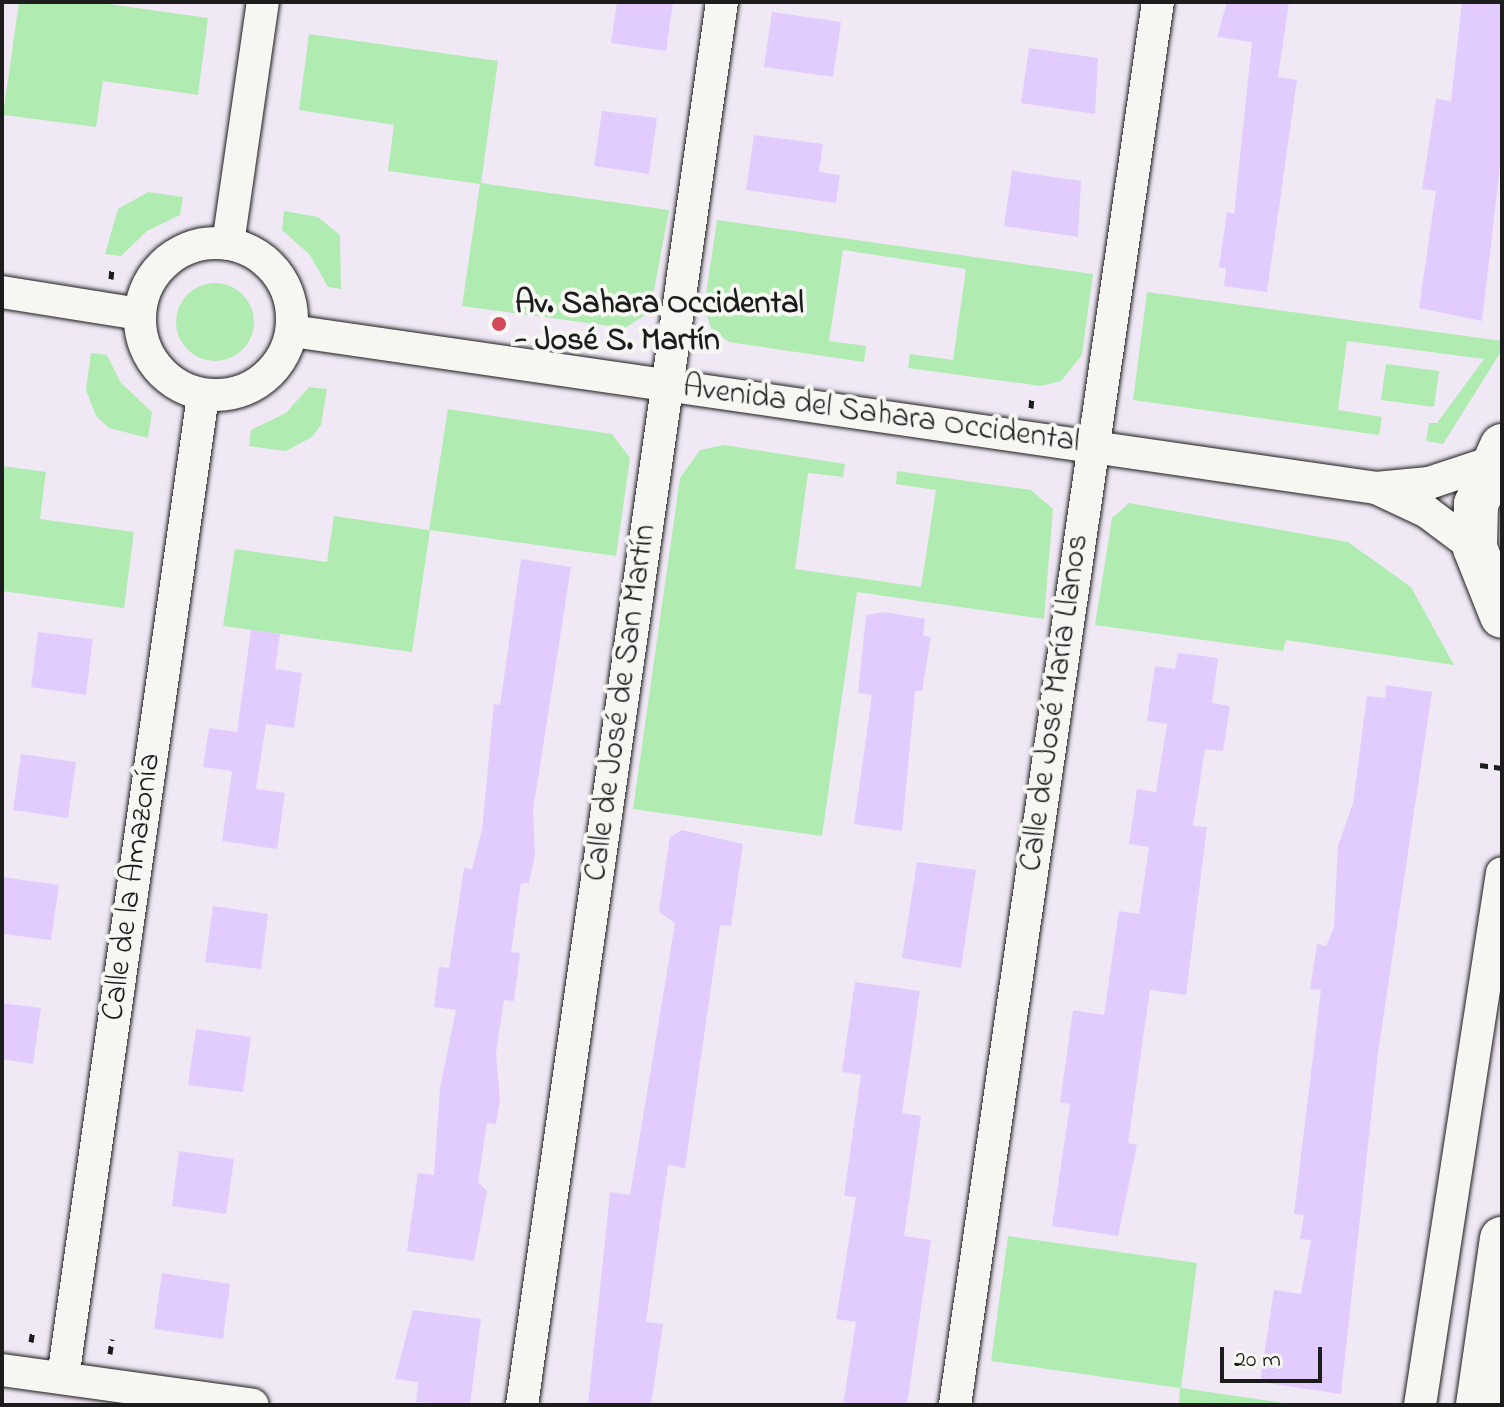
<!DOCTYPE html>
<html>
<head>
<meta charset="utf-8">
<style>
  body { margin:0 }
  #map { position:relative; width:1504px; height:1407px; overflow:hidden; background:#f0e9f5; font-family:"Indie Flower",sans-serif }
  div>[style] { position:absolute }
  .green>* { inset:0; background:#b0ebb1 }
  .round { border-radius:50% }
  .building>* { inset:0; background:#e2ccfd }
  .path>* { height:5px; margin-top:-2.5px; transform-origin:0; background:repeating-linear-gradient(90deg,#1c1c1c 0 8px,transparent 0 14px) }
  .roads { filter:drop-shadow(0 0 2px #1c1c1c) drop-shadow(0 0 2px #1c1c1c) }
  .street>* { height:32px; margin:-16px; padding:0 16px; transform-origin:16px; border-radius:16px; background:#f6f6f2 }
  .street>.ring { margin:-16px; padding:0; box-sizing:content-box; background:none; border:32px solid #f6f6f2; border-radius:50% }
  .secondary>* { height:44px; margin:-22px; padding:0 22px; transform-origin:22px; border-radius:22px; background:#f6f6f2 }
  .dots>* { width:22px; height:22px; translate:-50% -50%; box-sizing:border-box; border:4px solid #f6f6f2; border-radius:50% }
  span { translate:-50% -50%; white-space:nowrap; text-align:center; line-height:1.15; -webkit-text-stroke:8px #f6f6f2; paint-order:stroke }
  .poi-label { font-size:32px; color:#1c1c1c; font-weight:700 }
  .left { translate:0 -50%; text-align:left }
  .street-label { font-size:32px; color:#1c1c1c }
  .frame { position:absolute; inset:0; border:4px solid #1c1c1c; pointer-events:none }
  .scale { position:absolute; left:1220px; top:1347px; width:102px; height:36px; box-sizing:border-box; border:4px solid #1c1c1c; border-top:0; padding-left:10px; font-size:24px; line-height:28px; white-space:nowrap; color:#1c1c1c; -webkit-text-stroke:6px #f6f6f2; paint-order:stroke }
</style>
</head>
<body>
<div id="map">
  <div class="green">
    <div style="clip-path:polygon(19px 2px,94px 2px,208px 18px,198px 95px,103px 81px,96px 127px,4px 115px,2px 122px)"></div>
    <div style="clip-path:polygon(309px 34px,498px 61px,481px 183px,669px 210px,650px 312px,625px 328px,462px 306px,480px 184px,388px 171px,394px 125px,299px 110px)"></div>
    <div style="clip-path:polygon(148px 192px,183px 197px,180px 215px,147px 231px,121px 256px,105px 254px,118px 209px)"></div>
    <div style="clip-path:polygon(284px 211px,318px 217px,340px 235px,341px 289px,328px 287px,310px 255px,282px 230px)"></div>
    <div style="clip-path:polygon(717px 220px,1093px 274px,1082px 355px,1061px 381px,1041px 386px,908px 368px,910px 354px,953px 360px,966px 269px,843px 250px,829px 341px,866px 346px,864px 362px,729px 342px,711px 328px,704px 308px)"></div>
    <div class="round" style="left:176px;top:283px;width:78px;height:78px"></div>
    <div style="clip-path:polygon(1147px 292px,1502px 341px,1502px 350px,1443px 444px,1426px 441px,1429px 423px,1437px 423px,1484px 359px,1347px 341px,1338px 410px,1382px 417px,1379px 435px,1133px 400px)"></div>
    <div style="clip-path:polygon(91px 353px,107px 355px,121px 383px,152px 412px,148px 438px,109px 428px,96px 416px,86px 390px)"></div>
    <div style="clip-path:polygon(1386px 364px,1439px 371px,1434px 407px,1381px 400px)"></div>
    <div style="clip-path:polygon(309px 387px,327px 389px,321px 425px,312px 437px,286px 451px,249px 446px,251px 430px,286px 413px)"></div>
    <div style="clip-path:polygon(448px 409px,612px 434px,630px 458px,616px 556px,430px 530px,412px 652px,223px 626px,235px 549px,327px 562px,334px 516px,429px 530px)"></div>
    <div style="clip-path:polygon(724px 445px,845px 464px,843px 477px,808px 473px,795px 569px,921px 587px,936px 490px,896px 484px,897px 471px,1031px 490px,1053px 509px,1044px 619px,857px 592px,822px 836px,633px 809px,680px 478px,700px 450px)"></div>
    <div style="clip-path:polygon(2px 466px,46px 472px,40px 519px,134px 532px,124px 608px,2px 591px)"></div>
    <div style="clip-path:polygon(1129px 503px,1348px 542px,1411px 587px,1454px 665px,1286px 640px,1283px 651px,1095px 625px,1112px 518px)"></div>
    <div style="clip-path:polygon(1008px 1236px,1197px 1263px,1181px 1388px,1297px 1405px,1179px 1405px,1180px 1388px,991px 1361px)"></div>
  </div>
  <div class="building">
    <div style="clip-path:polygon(617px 2px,673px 2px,666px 51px,611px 43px)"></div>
    <div style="clip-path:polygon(1227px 2px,1289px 2px,1278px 77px,1297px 80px,1267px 292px,1224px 286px,1226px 269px,1219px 267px,1227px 212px,1234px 214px,1252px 42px,1217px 37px)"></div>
    <div style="clip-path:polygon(1462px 2px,1502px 2px,1502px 150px,1482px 321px,1419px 308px,1436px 191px,1422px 189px,1436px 99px,1451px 101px)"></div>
    <div style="clip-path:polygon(772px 12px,841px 22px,833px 77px,764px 67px)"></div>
    <div style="clip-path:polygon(1029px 48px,1098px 58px,1095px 114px,1021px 103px)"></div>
    <div style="clip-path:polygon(602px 111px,657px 118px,649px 174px,594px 166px)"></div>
    <div style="clip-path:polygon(754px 135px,823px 144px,819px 172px,840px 175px,836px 203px,746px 190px)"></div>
    <div style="clip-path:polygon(1012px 171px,1081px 181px,1078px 237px,1004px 226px)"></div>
    <div style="clip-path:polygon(521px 559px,571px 567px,533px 811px,535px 855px,529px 883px,521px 883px,511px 952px,520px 953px,514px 1001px,504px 1000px,496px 1053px,500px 1100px,496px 1124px,487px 1123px,478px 1182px,487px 1191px,474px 1261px,407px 1251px,418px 1173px,434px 1175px,440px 1088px,456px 1010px,434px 1007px,439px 967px,449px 968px,464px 868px,472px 869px,482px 830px,494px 704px,500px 705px)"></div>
    <div style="clip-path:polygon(885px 612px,925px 619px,923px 636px,931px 637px,922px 691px,915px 691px,902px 831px,854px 824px,872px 695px,858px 693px,866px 615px)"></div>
    <div style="clip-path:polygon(251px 630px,280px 634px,275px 669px,302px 673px,294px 728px,266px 724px,256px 789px,285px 793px,277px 849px,222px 841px,232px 771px,203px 767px,209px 728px,237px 732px)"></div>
    <div style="clip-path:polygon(38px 632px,93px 639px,86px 695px,31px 687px)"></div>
    <div style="clip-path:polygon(1178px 653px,1218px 658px,1212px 703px,1230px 706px,1223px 751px,1205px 749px,1193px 826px,1207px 827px,1186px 995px,1150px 990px,1128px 1143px,1137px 1145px,1118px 1236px,1052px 1226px,1070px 1104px,1060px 1102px,1073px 1010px,1104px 1015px,1119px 911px,1139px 914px,1149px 847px,1129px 844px,1137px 789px,1156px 792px,1167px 724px,1147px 721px,1155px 666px,1175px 669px)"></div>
    <div style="clip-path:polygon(1386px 685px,1432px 692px,1378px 1053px,1341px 1394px,1260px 1382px,1274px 1290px,1301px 1294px,1311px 1240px,1300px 1239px,1304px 1215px,1294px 1214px,1321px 990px,1310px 989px,1317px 944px,1326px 946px,1334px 927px,1338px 846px,1353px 803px,1367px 696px,1385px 698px)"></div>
    <div style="clip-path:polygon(21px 754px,76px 762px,68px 818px,13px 810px)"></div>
    <div style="clip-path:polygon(682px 830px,743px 844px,731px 926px,720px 925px,685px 1168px,668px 1165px,646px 1322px,663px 1324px,651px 1405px,588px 1405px,610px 1192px,630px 1195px,675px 923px,659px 912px,660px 903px,670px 837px)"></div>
    <div style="clip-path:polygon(917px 862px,976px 870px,961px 968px,902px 958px)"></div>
    <div style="clip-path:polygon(2px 877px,59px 885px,51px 940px,2px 934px)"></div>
    <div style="clip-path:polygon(213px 906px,268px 914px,261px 969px,205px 962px)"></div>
    <div style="clip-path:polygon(855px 982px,920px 991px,902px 1113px,921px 1116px,904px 1236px,931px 1240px,907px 1405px,843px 1405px,856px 1322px,836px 1319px,856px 1197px,844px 1196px,861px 1075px,842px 1072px)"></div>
    <div style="clip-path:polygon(2px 1003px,41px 1008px,33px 1064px,2px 1059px)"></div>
    <div style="clip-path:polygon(196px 1029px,251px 1037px,243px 1092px,188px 1085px)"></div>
    <div style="clip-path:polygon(179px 1151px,234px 1159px,226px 1214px,172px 1206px)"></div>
    <div style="clip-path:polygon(162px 1273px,230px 1284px,223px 1339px,154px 1329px)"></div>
    <div style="clip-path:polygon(413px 1310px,481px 1319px,470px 1405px,416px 1402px,418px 1382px,395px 1379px)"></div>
  </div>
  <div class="path">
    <div style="left:111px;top:279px;width:11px;rotate:-85deg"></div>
    <div style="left:1031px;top:408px;width:11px;rotate:-85deg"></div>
    <div style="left:1480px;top:765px;width:22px;rotate:8deg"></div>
    <div style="left:31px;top:1342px;width:12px;rotate:-81deg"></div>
    <div style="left:110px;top:1354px;width:15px;rotate:-82deg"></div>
  </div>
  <div class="roads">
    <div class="street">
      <div class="ring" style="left:140px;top:243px;width:120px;height:120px"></div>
      <div style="left:228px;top:244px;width:245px;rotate:-81.8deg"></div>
      <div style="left:2px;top:292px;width:139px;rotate:9.1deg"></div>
      <div style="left:292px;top:331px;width:1095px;rotate:8.24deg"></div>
      <div style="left:1376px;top:488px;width:53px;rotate:-5.4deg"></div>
      <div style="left:1429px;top:483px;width:63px;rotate:-18.4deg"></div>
      <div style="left:1376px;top:488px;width:56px;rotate:25.2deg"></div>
      <div style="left:1427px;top:512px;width:60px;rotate:36.9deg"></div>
      <div style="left:2px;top:1370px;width:253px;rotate:7.9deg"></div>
      <div style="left:63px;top:1378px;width:993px;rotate:-81.89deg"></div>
      <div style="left:522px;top:1405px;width:1417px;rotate:-81.89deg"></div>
      <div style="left:955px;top:1405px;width:1418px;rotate:-81.77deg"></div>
      <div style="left:1420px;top:1405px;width:538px;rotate:-81.24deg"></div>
    </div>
    <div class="secondary">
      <div style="left:1502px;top:446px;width:64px;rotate:114.1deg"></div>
      <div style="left:1476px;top:504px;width:44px;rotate:91.3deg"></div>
      <div style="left:1475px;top:548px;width:73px;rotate:68.3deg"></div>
      <div style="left:1478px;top:1405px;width:168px;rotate:-81.8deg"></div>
    </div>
  </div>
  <div class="dots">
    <div style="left:499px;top:324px;background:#d1495b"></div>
  </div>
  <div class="poi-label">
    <span class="left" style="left:515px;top:324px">Av. Sahara Occidental<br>- José S. Martín</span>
  </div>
  <div class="street-label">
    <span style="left:881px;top:416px;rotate:8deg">Avenida del Sahara Occidental</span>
    <span style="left:622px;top:703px;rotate:-82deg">Calle de José de San Martín</span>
    <span style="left:1056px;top:703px;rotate:-82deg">Calle de José María Llanos</span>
    <span style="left:133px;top:887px;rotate:-82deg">Calle de la Amazonía</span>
  </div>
  <div class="frame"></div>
  <div class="scale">20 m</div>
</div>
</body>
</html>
